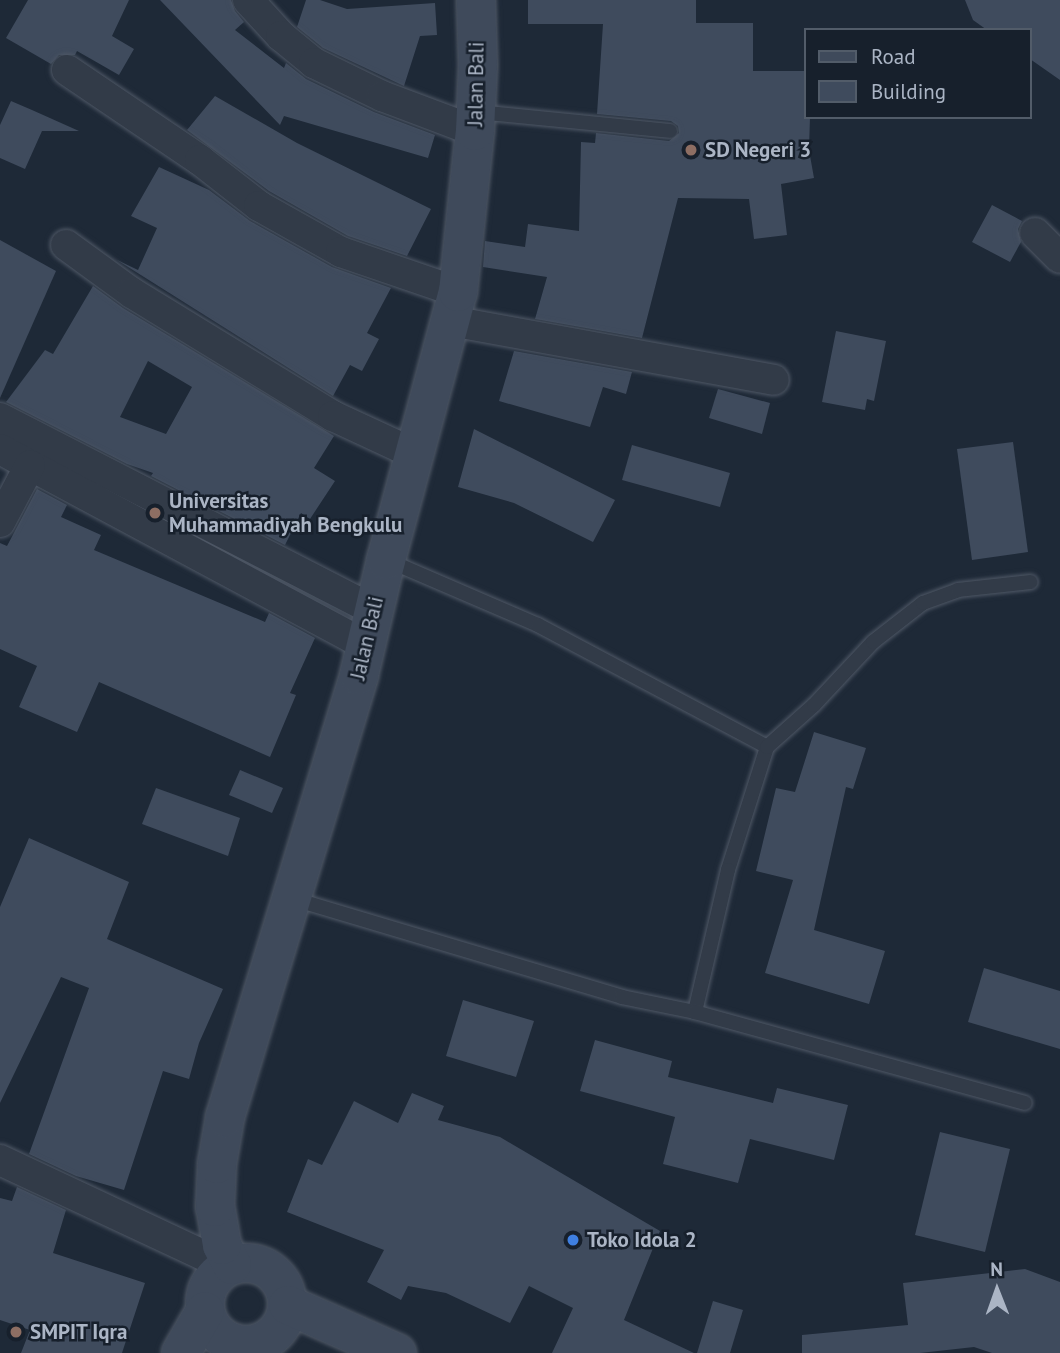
<!DOCTYPE html>
<html>
<head>
<meta charset="utf-8">
<style>
  body { margin:0 }
  #map { position:relative; width:1060px; height:1353px; overflow:hidden; background:#1e2937; font-family:"PT Sans",sans-serif }
  div>[style] { position:absolute }
  .building>* { inset:0; background:#3f4b5d }
  .roads { filter:drop-shadow(0 0 2px #4f5866) drop-shadow(0 0 2px #4f5866) }
  .lane>* { height:14px; margin:-7px; padding:0 7px; transform-origin:7px; border-radius:7px; background:#323b48 }
  .street>* { height:30px; margin:-15px; padding:0 15px; transform-origin:15px; border-radius:15px; background:#323b48 }
  .secondary>* { height:38px; margin:-19px; padding:0 19px; transform-origin:19px; border-radius:19px; background:#3f4a5b }
  .secondary>.ring { margin:-19px; padding:0; box-sizing:content-box; background:none; border:38px solid #3f4a5b; border-radius:50% }
  .dots>* { width:19px; height:19px; translate:-50% -50%; box-sizing:border-box; border:4px solid #17202c; border-radius:50% }
  span { translate:-50% -50%; white-space:nowrap; text-align:center; line-height:1.15; -webkit-text-stroke:5px #17202c; paint-order:stroke }
  .street-label { font-size:21px; color:#abb5c5 }
  .poi-label { font-size:21px; color:#abb5c5; font-weight:700 }
  .left { translate:0 -50%; text-align:left }
  .legend { position:absolute; left:804px; top:28px; width:228px; height:91px; box-sizing:border-box; background:#17202c; border:2px solid #525c69; margin:0; padding:9px 12px; list-style:none; font-size:21px; color:#abb5c5 }
  .legend li { display:flex; align-items:center; gap:14px; height:35px }
  .legend b { width:35px; border:2px solid #525c69 }
  .north { position:absolute; left:962px; top:1255px; width:70px; height:70px; -webkit-text-stroke:5px #17202c; paint-order:stroke; rotate:359deg; font-size:19px; font-weight:700; line-height:28px; text-align:center; color:#abb5c5 }
  .north::after { content:''; display:block; margin:auto; width:24px; height:32px; background:#abb5c5; clip-path:polygon(50% 0,100% 100%,50% 72%,0 100%) }
</style>
</head>
<body>
<div id="map">
  <div class="building">
    <div style="clip-path:polygon(28px 0,129px 0,112px 36px,134px 49px,119px 75px,77px 51px,75px 55px,59px 55px,51px 64px,6px 38px)"></div>
    <div style="clip-path:polygon(160px 0,231px 0,235px 11px,244px 22px,235px 30px,284px 68px,286px 63px,306px 79px,374px 112px,435px 135px,428px 158px,284px 116px,280px 125px)"></div>
    <div style="clip-path:polygon(306px 0,320px 0,347px 9px,435px 3px,437px 35px,420px 36px,404px 86px,323px 48px,297px 27px)"></div>
    <div style="clip-path:polygon(528px 0,696px 0,696px 23px,753px 23px,753px 71px,806px 71px,806px 117px,810px 117px,809px 150px,814px 178px,781px 184px,787px 235px,754px 239px,749px 199px,678px 198px,642px 338px,535px 319px,547px 277px,483px 267px,485px 241px,525px 247px,528px 224px,579px 231px,581px 142px,595px 143px,596px 133px,669px 141px,679px 133px,678px 126px,671px 121px,597px 114px,603px 24px,528px 24px)"></div>
    <div style="clip-path:polygon(965px 0,1060px 0,1060px 80px,1030px 59px,1030px 30px,987px 30px,973px 20px)"></div>
    <div style="clip-path:polygon(215px 96px,297px 143px,431px 209px,407px 256px,348px 236px,269px 191px,187px 130px)"></div>
    <div style="clip-path:polygon(11px 101px,32px 110px,79px 131px,42px 131px,25px 169px,0 158px,0 125px)"></div>
    <div style="clip-path:polygon(159px 167px,209px 190px,250px 221px,332px 267px,391px 288px,367px 333px,379px 339px,362px 371px,350px 365px,333px 396px,117px 260px,138px 270px,157px 228px,131px 216px)"></div>
    <div style="clip-path:polygon(992px 205px,1022px 221px,1018px 229px,1021px 242px,1010px 262px,972px 242px)"></div>
    <div style="clip-path:polygon(0 240px,56px 271px,0 398px)"></div>
    <div style="clip-path:polygon(evenodd,93px 286px,123px 308px,334px 436px,314px 468px,335px 481px,310px 519px,301px 513px,285px 545px,151px 476px,153px 473px,127px 464px,6px 402px,45px 350px,53px 354px,93px 286px,148px 361px,192px 387px,166px 434px,120px 417px,148px 361px)"></div>
    <div style="clip-path:polygon(836px 331px,886px 341px,874px 401px,867px 399px,865px 410px,822px 402px)"></div>
    <div style="clip-path:polygon(514px 351px,632px 372px,626px 394px,603px 387px,590px 427px,499px 401px)"></div>
    <div style="clip-path:polygon(718px 389px,770px 403px,762px 434px,709px 418px)"></div>
    <div style="clip-path:polygon(474px 429px,615px 500px,593px 542px,514px 503px,458px 487px)"></div>
    <div style="clip-path:polygon(1013px 442px,1028px 552px,972px 560px,957px 449px)"></div>
    <div style="clip-path:polygon(632px 445px,730px 473px,720px 507px,622px 480px)"></div>
    <div style="clip-path:polygon(37px 489px,67px 505px,61px 517px,101px 535px,94px 550px,265px 622px,269px 613px,315px 638px,290px 693px,296px 695px,270px 757px,99px 682px,77px 732px,19px 707px,37px 666px,0 649px,0 543px,7px 546px)"></div>
    <div style="clip-path:polygon(814px 732px,866px 748px,853px 789px,846px 787px,814px 930px,885px 951px,869px 1004px,765px 973px,793px 880px,756px 871px,776px 788px,795px 792px)"></div>
    <div style="clip-path:polygon(240px 770px,283px 788px,272px 813px,229px 795px)"></div>
    <div style="clip-path:polygon(156px 788px,240px 818px,228px 856px,142px 824px)"></div>
    <div style="clip-path:polygon(29px 838px,129px 882px,107px 939px,223px 989px,199px 1043px,189px 1079px,163px 1071px,124px 1190px,76px 1176px,29px 1154px,89px 988px,61px 977px,0 1103px,0 907px)"></div>
    <div style="clip-path:polygon(984px 968px,1060px 991px,1060px 1049px,968px 1022px)"></div>
    <div style="clip-path:polygon(463px 1000px,534px 1021px,516px 1077px,446px 1056px)"></div>
    <div style="clip-path:polygon(595px 1040px,672px 1061px,668px 1077px,773px 1103px,777px 1088px,848px 1105px,834px 1160px,750px 1139px,738px 1183px,663px 1164px,675px 1117px,580px 1091px)"></div>
    <div style="clip-path:polygon(412px 1093px,444px 1106px,438px 1120px,500px 1137px,660px 1231px,624px 1320px,694px 1353px,552px 1353px,573px 1308px,529px 1286px,510px 1323px,446px 1293px,408px 1286px,401px 1300px,367px 1282px,384px 1250px,287px 1212px,308px 1159px,322px 1165px,354px 1101px,398px 1123px)"></div>
    <div style="clip-path:polygon(940px 1132px,1010px 1149px,985px 1252px,915px 1235px)"></div>
    <div style="clip-path:polygon(17px 1187px,66px 1210px,53px 1253px,145px 1283px,122px 1353px,21px 1353px,30px 1330px,0 1320px,0 1198px,12px 1201px)"></div>
    <div style="clip-path:polygon(1025px 1269px,1060px 1282px,1060px 1353px,992px 1353px,974px 1347px,920px 1353px,802px 1353px,802px 1335px,908px 1325px,903px 1283px)"></div>
    <div style="clip-path:polygon(713px 1301px,743px 1310px,730px 1353px,697px 1353px)"></div>
  </div>
  <div class="roads">
    <div class="lane">
      <div style="left:477px;top:112px;width:194px;rotate:5.6deg"></div>
      <div style="left:387px;top:560px;width:164px;rotate:23.3deg"></div>
      <div style="left:538px;top:625px;width:259px;rotate:28deg"></div>
      <div style="left:767px;top:747px;width:129px;rotate:107.6deg"></div>
      <div style="left:728px;top:870px;width:146px;rotate:103.1deg"></div>
      <div style="left:767px;top:747px;width:63px;rotate:-41.8deg"></div>
      <div style="left:814px;top:705px;width:86px;rotate:-46.9deg"></div>
      <div style="left:873px;top:642px;width:63px;rotate:-38deg"></div>
      <div style="left:923px;top:603px;width:37px;rotate:-20deg"></div>
      <div style="left:958px;top:590px;width:73px;rotate:-6.3deg"></div>
      <div style="left:294px;top:899px;width:342px;rotate:16.6deg"></div>
      <div style="left:622px;top:997px;width:75px;rotate:11.6deg"></div>
      <div style="left:695px;top:1012px;width:342px;rotate:15.4deg"></div>
    </div>
    <div class="street">
      <div style="left:248px;top:0;width:49px;rotate:47.5deg"></div>
      <div style="left:281px;top:36px;width:43px;rotate:39.3deg"></div>
      <div style="left:314px;top:63px;width:76px;rotate:25.9deg"></div>
      <div style="left:382px;top:96px;width:99px;rotate:20.6deg"></div>
      <div style="left:67px;top:70px;width:161px;rotate:34.1deg"></div>
      <div style="left:200px;top:160px;width:75px;rotate:37.9deg"></div>
      <div style="left:259px;top:206px;width:94px;rotate:29.3deg"></div>
      <div style="left:341px;top:252px;width:124px;rotate:18.9deg"></div>
      <div style="left:1035px;top:233px;width:35px;rotate:45deg"></div>
      <div style="left:66px;top:245px;width:82px;rotate:36deg"></div>
      <div style="left:132px;top:293px;width:236px;rotate:31.5deg"></div>
      <div style="left:333px;top:416px;width:90px;rotate:24.9deg"></div>
      <div style="left:450px;top:321px;width:329px;rotate:10.3deg"></div>
      <div style="left:0;top:418px;width:420px;rotate:27.2deg"></div>
      <div style="left:0;top:449px;width:414px;rotate:28.2deg"></div>
      <div style="left:0;top:522px;width:64px;rotate:-62.2deg"></div>
      <div style="left:0;top:1160px;width:252px;rotate:25.1deg"></div>
    </div>
    <div class="secondary">
      <div class="ring" style="left:205px;top:1263px;width:44px;height:44px"></div>
      <div style="left:232px;top:1265px;width:22px;rotate:-117deg"></div>
      <div style="left:222px;top:1245px;width:39px;rotate:-100deg"></div>
      <div style="left:215px;top:1207px;width:43px;rotate:-87.3deg"></div>
      <div style="left:217px;top:1164px;width:48px;rotate:-80.3deg"></div>
      <div style="left:225px;top:1117px;width:462px;rotate:-73.1deg"></div>
      <div style="left:359px;top:675px;width:118px;rotate:-76.8deg"></div>
      <div style="left:386px;top:560px;width:278px;rotate:-75deg"></div>
      <div style="left:458px;top:292px;width:162px;rotate:-84deg"></div>
      <div style="left:475px;top:131px;width:66px;rotate:-87.4deg"></div>
      <div style="left:478px;top:65px;width:65px;rotate:-91.8deg"></div>
      <div style="left:288px;top:1305px;width:119px;rotate:23.8deg"></div>
      <div style="left:181px;top:1353px;width:48px;rotate:-60.3deg"></div>
    </div>
  </div>
  <div class="dots">
    <div style="left:691px;top:150px;background:#8d6e63"></div>
    <div style="left:155px;top:513px;background:#8d6e63"></div>
    <div style="left:573px;top:1240px;background:#3f7fe0"></div>
    <div style="left:16px;top:1332px;background:#8d6e63"></div>
  </div>
  <div class="street-label">
    <span style="left:476px;top:84px;rotate:-89deg">Jalan Bali</span>
    <span style="left:367px;top:638px;rotate:-77deg">Jalan Bali</span>
  </div>
  <div class="poi-label">
    <span class="left" style="left:705px;top:150px">SD Negeri 3</span>
    <span class="left" style="left:169px;top:513px">Universitas<br>Muhammadiyah Bengkulu</span>
    <span class="left" style="left:587px;top:1240px">Toko Idola 2</span>
    <span class="left" style="left:30px;top:1332px">SMPIT Iqra</span>
  </div>
  <ul class="legend">
  <li><b style="height:9px;background:#3f4a5b"></b>Road</li>
  <li><b style="height:19px;background:#3f4b5d"></b>Building</li>
  </ul>
  <div class="north">N</div>
</div>
</body>
</html>
